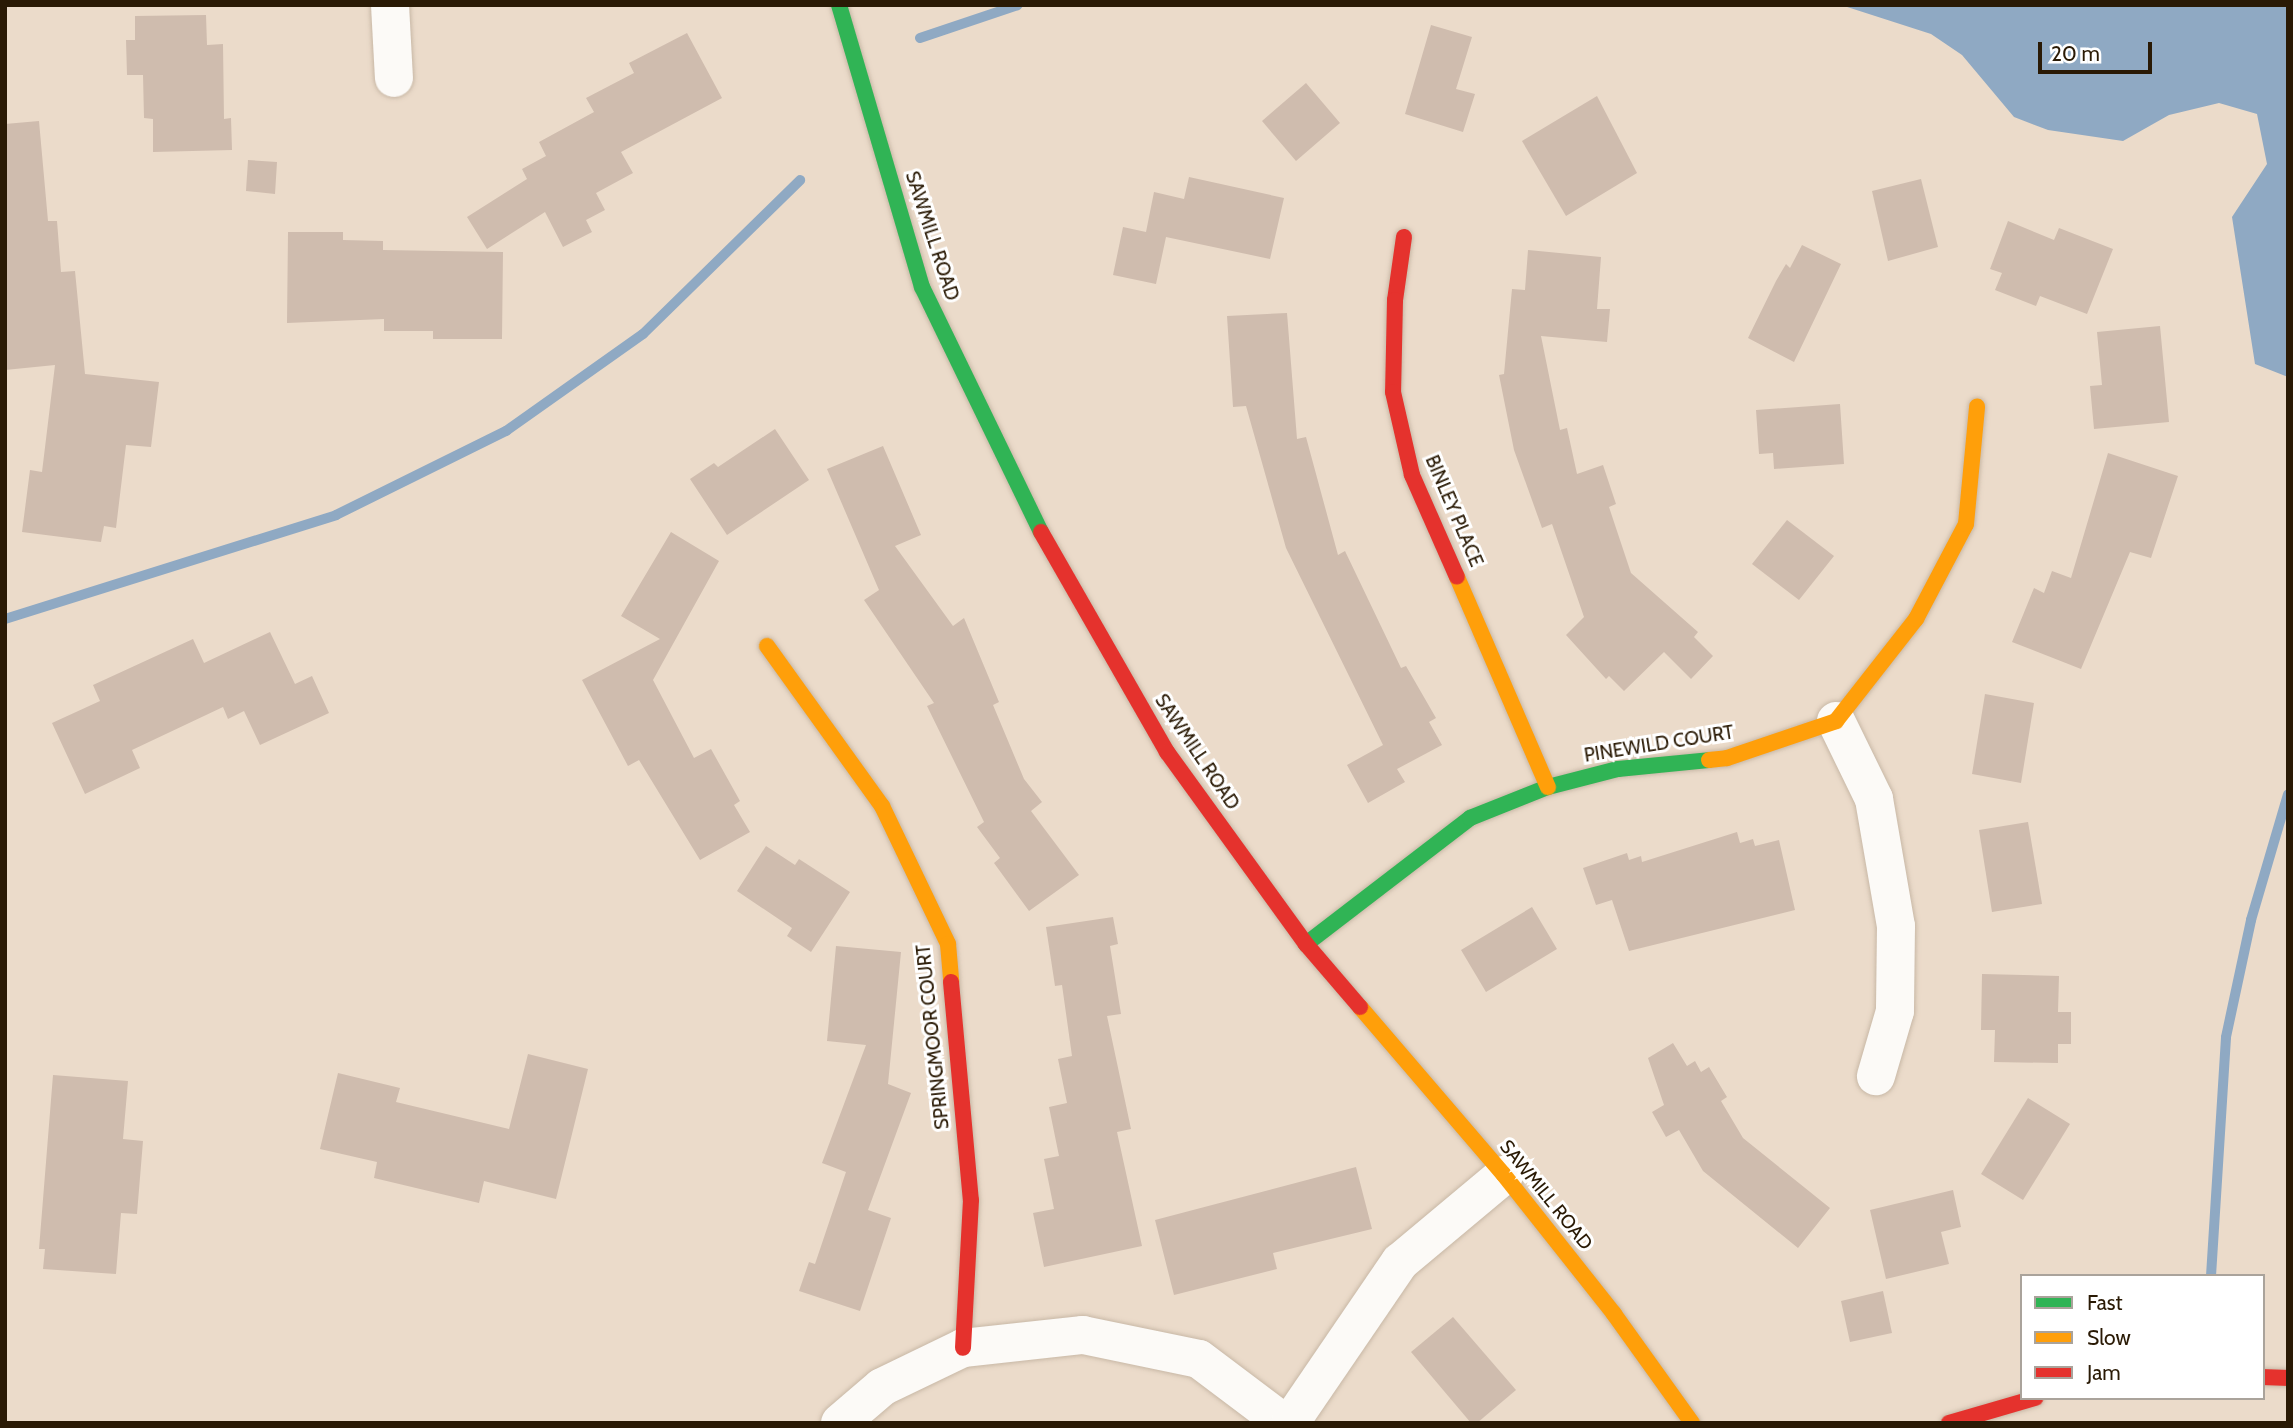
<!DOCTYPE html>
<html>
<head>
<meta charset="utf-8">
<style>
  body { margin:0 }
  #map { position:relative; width:2293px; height:1428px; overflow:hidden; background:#ebdbca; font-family:Cabin,sans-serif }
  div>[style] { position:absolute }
  .water>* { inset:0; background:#8fa9c3 }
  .stream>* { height:10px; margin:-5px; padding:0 5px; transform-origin:5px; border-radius:5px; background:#8fa9c3 }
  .building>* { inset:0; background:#cfbcae }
  .roads { filter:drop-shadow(0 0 2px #c8b8a6) drop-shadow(0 0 2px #c8b8a6) }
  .street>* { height:38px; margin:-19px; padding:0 19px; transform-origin:19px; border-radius:19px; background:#fcfaf7 }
  .fast>* { height:16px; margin:-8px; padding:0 8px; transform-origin:8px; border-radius:8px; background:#30b455 }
  .slow>* { height:16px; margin:-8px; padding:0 8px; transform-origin:8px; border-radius:8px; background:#ff9f0a }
  .jam>* { height:16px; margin:-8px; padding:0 8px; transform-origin:8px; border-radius:8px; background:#e5322d }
  span { translate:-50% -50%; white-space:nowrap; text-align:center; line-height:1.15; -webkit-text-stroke:6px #fff; paint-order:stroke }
  .street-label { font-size:19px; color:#2a1a05 }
  .frame { position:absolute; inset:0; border:7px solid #2a1a05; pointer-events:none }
  .legend { position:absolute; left:2020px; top:1274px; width:245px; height:126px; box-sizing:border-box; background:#fff; border:2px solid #aaa39b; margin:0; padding:9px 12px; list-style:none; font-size:21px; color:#2a1a05 }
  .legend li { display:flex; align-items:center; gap:14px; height:35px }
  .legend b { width:35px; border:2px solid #aaa39b }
  .scale { position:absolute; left:2038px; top:42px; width:114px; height:32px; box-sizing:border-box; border:4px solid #2a1a05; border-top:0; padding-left:9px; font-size:21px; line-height:24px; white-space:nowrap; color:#2a1a05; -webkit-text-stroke:5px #fff; paint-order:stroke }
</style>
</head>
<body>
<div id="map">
  <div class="water">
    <div style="clip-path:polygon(1841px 5px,2288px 5px,2288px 377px,2255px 364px,2232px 217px,2267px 164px,2257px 114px,2219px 103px,2169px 115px,2123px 141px,2048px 130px,2014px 117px,1962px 55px,1931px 34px)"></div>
  </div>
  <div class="stream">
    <div style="left:920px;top:38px;width:103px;rotate:-18.6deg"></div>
    <div style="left:5px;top:619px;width:347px;rotate:-17.4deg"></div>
    <div style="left:336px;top:515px;width:190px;rotate:-26.3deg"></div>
    <div style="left:506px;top:431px;width:168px;rotate:-35.3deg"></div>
    <div style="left:643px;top:334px;width:220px;rotate:-44.4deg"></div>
    <div style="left:2211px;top:1276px;width:239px;rotate:-86.4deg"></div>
    <div style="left:2226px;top:1037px;width:120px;rotate:-77.9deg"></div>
    <div style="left:2251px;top:920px;width:131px;rotate:-73.6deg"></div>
  </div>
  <div class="building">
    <div style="clip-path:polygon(206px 15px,207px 45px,223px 44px,224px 119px,231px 118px,232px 150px,153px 152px,153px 119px,144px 118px,143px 75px,127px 75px,126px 40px,135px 40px,135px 16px)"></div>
    <div style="clip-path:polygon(1431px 25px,1472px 37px,1456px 89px,1475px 94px,1463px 132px,1405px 114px)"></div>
    <div style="clip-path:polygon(687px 33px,722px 98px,621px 152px,633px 173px,596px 193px,605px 210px,586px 220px,592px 232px,563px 247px,545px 212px,487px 249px,467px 217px,527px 179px,522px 169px,546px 156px,539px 142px,594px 112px,586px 98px,634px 73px,629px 63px)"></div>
    <div style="clip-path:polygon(1306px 83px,1340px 123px,1296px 161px,1262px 121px)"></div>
    <div style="clip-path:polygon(1597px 96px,1637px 173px,1566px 216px,1522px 141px)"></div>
    <div style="clip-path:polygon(39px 121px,48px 221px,57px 221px,61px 272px,75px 271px,85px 374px,159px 382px,151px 447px,126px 445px,116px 528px,104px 526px,101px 542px,22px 532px,30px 470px,42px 472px,55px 365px,5px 370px,5px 124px)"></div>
    <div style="clip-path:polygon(248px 160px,277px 162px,275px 194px,246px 191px)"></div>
    <div style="clip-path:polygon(1189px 177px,1284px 198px,1270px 259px,1166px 237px,1156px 284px,1113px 275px,1123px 227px,1146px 232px,1154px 192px,1184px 199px)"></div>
    <div style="clip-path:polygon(1921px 179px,1938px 247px,1888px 261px,1872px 191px)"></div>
    <div style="clip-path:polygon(2008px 221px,2054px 240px,2059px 228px,2113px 249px,2087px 314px,2040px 296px,2036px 306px,1995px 290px,2002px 273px,1990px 269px)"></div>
    <div style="clip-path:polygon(288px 232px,343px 232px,343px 240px,383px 241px,383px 250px,503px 252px,502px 339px,433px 339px,433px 331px,384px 331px,384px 319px,287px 323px)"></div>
    <div style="clip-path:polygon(1802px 245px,1841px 264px,1794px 362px,1748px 338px,1776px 281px,1786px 264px,1790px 268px)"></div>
    <div style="clip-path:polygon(1528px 250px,1601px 257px,1597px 309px,1610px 309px,1607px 342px,1541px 336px,1560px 430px,1567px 428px,1577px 474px,1603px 465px,1616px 504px,1609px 507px,1631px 573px,1698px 632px,1694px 637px,1713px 656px,1691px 679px,1664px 652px,1624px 691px,1609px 676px,1606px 679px,1566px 635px,1584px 617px,1552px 524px,1542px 528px,1514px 450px,1499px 375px,1504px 374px,1512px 289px,1525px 290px)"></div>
    <div style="clip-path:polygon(1287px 313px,1297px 439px,1306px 437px,1338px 555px,1345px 551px,1401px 668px,1406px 666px,1436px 718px,1429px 722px,1442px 745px,1397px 769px,1405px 782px,1368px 803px,1347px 765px,1383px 745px,1286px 548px,1246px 406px,1233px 407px,1227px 316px)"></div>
    <div style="clip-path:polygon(2160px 326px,2169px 422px,2094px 429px,2090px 386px,2102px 385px,2097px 332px)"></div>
    <div style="clip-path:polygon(1840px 404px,1844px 464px,1774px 469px,1773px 453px,1759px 454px,1756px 410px)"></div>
    <div style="clip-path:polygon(775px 429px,809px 480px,727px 535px,690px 479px,714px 463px,718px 467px)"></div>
    <div style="clip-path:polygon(883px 446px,921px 535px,895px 546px,953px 626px,964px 618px,999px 702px,993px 705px,1024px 779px,1042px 802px,1031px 811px,1079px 875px,1029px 911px,994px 863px,1000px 858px,977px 827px,984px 822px,927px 706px,934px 703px,864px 600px,879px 590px,827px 469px)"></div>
    <div style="clip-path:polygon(2108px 453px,2178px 476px,2151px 558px,2130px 552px,2081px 669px,2012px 642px,2034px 588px,2044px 593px,2052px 571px,2071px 578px)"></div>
    <div style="clip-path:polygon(1787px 520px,1834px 556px,1799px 600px,1752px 564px)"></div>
    <div style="clip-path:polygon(671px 532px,719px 561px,653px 680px,694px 758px,711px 749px,740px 801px,734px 805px,750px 832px,700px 860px,639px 760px,628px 766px,582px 680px,660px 639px,621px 616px)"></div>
    <div style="clip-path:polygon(270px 632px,295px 684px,312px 676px,329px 713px,260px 745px,244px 711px,228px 719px,223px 707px,132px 750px,140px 768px,85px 794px,52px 723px,100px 701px,93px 685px,193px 639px,204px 663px)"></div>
    <div style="clip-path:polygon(1985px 694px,2034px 703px,2021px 783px,1972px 774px)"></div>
    <div style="clip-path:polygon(2028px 822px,2042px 904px,1992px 912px,1979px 830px)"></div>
    <div style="clip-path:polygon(1737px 832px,1740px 843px,1753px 839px,1755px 846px,1779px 840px,1795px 910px,1629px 951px,1612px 900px,1596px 905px,1583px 868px,1627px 853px,1629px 860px,1641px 856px,1642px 862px)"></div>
    <div style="clip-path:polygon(766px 846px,795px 865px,799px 859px,850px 892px,811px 952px,787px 936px,792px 928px,737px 891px)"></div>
    <div style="clip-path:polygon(1532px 907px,1557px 949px,1486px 992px,1461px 950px)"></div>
    <div style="clip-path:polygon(1113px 917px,1118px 944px,1110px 946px,1121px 1014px,1107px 1016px,1131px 1129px,1117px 1132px,1142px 1246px,1044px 1267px,1033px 1213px,1054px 1209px,1044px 1159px,1059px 1156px,1049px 1107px,1067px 1103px,1058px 1059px,1072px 1056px,1062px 985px,1055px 986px,1046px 927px)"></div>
    <div style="clip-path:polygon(836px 946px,901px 952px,888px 1084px,911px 1093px,868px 1210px,891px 1218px,860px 1311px,799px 1291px,809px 1262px,815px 1264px,846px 1172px,822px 1163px,866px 1045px,827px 1041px)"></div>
    <div style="clip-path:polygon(1982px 974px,2059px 976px,2058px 1012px,2071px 1012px,2071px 1044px,2058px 1044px,2058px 1063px,1994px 1062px,1995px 1030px,1981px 1030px)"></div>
    <div style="clip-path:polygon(1673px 1043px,1687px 1066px,1695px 1061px,1701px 1072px,1709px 1067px,1727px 1097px,1721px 1101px,1743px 1138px,1830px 1208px,1798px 1248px,1703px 1171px,1679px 1130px,1666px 1137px,1652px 1112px,1664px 1105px,1648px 1058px)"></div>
    <div style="clip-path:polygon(528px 1054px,588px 1069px,556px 1199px,484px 1181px,479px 1203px,374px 1178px,377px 1162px,320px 1149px,338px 1073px,400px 1088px,396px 1102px,509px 1129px)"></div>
    <div style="clip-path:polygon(53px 1075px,128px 1081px,123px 1139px,143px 1141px,137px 1214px,121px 1213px,116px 1274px,43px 1269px,45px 1249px,39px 1249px)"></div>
    <div style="clip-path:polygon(2028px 1098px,2070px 1124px,2023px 1200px,1981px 1174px)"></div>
    <div style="clip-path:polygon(1356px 1167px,1372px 1229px,1273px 1253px,1277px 1269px,1174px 1295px,1155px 1220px)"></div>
    <div style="clip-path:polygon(1953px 1190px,1961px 1227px,1941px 1232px,1949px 1264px,1886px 1279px,1870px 1210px)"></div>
    <div style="clip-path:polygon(1883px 1291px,1892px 1333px,1850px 1342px,1841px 1301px)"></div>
    <div style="clip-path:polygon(1453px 1317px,1516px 1390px,1477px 1423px,1471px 1423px,1411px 1352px)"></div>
  </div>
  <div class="roads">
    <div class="street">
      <div style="left:390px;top:5px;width:73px;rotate:86.9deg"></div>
      <div style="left:1836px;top:721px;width:87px;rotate:64deg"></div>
      <div style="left:1874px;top:799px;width:129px;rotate:80.2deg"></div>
      <div style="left:1896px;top:926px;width:85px;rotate:90.7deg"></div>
      <div style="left:1895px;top:1011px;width:68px;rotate:106.3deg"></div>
      <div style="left:840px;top:1423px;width:55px;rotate:-40.6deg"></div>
      <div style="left:882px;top:1387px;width:90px;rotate:-25.7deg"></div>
      <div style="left:963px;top:1348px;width:121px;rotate:-6.2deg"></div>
      <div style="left:1083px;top:1335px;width:118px;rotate:11.7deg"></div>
      <div style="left:1199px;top:1359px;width:106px;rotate:37deg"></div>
      <div style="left:1290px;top:1423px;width:195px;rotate:-55.7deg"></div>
      <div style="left:1400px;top:1262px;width:136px;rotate:-39.9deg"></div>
    </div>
    <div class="fast">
      <div style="left:839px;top:5px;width:294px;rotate:73.6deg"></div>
      <div style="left:922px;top:287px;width:272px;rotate:64.1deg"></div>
      <div style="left:1306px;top:944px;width:207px;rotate:-37.5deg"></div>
      <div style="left:1470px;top:818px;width:84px;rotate:-21.7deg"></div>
      <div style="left:1548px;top:787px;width:72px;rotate:-14.4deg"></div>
      <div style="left:1618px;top:769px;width:91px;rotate:-5.6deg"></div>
    </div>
    <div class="slow">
      <div style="left:1457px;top:577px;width:229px;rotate:66.6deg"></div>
      <div style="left:767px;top:646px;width:197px;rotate:54.3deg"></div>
      <div style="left:882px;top:806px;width:153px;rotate:64.4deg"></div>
      <div style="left:948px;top:944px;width:38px;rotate:85deg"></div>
      <div style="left:1709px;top:760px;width:18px;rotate:-6deg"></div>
      <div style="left:1727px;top:758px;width:115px;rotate:-18.7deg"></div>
      <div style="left:1836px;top:721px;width:130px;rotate:-51.9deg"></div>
      <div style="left:1916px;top:619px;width:107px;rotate:-62.2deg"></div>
      <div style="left:1966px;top:524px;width:118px;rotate:-84.6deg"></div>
      <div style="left:1360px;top:1007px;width:221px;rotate:49.4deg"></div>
      <div style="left:1504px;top:1175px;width:177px;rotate:51.6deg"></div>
      <div style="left:1614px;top:1314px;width:134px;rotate:54.4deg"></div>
    </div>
    <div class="jam">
      <div style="left:1404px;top:237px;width:64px;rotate:98.1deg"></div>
      <div style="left:1395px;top:300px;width:92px;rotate:91.2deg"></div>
      <div style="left:1393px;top:392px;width:85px;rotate:77.1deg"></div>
      <div style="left:1412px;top:475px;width:111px;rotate:66.2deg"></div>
      <div style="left:1041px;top:532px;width:254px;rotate:60.2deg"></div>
      <div style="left:1167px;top:752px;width:237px;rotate:54.1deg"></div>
      <div style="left:1306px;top:944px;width:83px;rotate:49.4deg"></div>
      <div style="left:951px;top:982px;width:219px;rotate:84.8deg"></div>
      <div style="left:971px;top:1200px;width:148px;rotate:93.1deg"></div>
      <div style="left:2263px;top:1377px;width:25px;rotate:2deg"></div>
      <div style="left:1949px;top:1423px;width:90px;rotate:-16.2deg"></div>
    </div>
  </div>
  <div class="street-label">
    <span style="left:932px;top:236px;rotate:72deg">SAWMILL ROAD</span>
    <span style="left:1454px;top:511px;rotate:67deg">BINLEY PLACE</span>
    <span style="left:1659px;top:744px;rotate:-9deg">PINEWILD COURT</span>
    <span style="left:1197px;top:752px;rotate:56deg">SAWMILL ROAD</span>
    <span style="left:933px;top:1037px;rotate:-96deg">SPRINGMOOR COURT</span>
    <span style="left:1546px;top:1195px;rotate:51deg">SAWMILL ROAD</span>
  </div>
  <div class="frame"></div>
  <ul class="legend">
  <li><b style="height:9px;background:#30b455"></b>Fast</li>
  <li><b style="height:9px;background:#ff9f0a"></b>Slow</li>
  <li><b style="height:9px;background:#e5322d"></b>Jam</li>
  </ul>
  <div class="scale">20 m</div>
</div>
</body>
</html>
